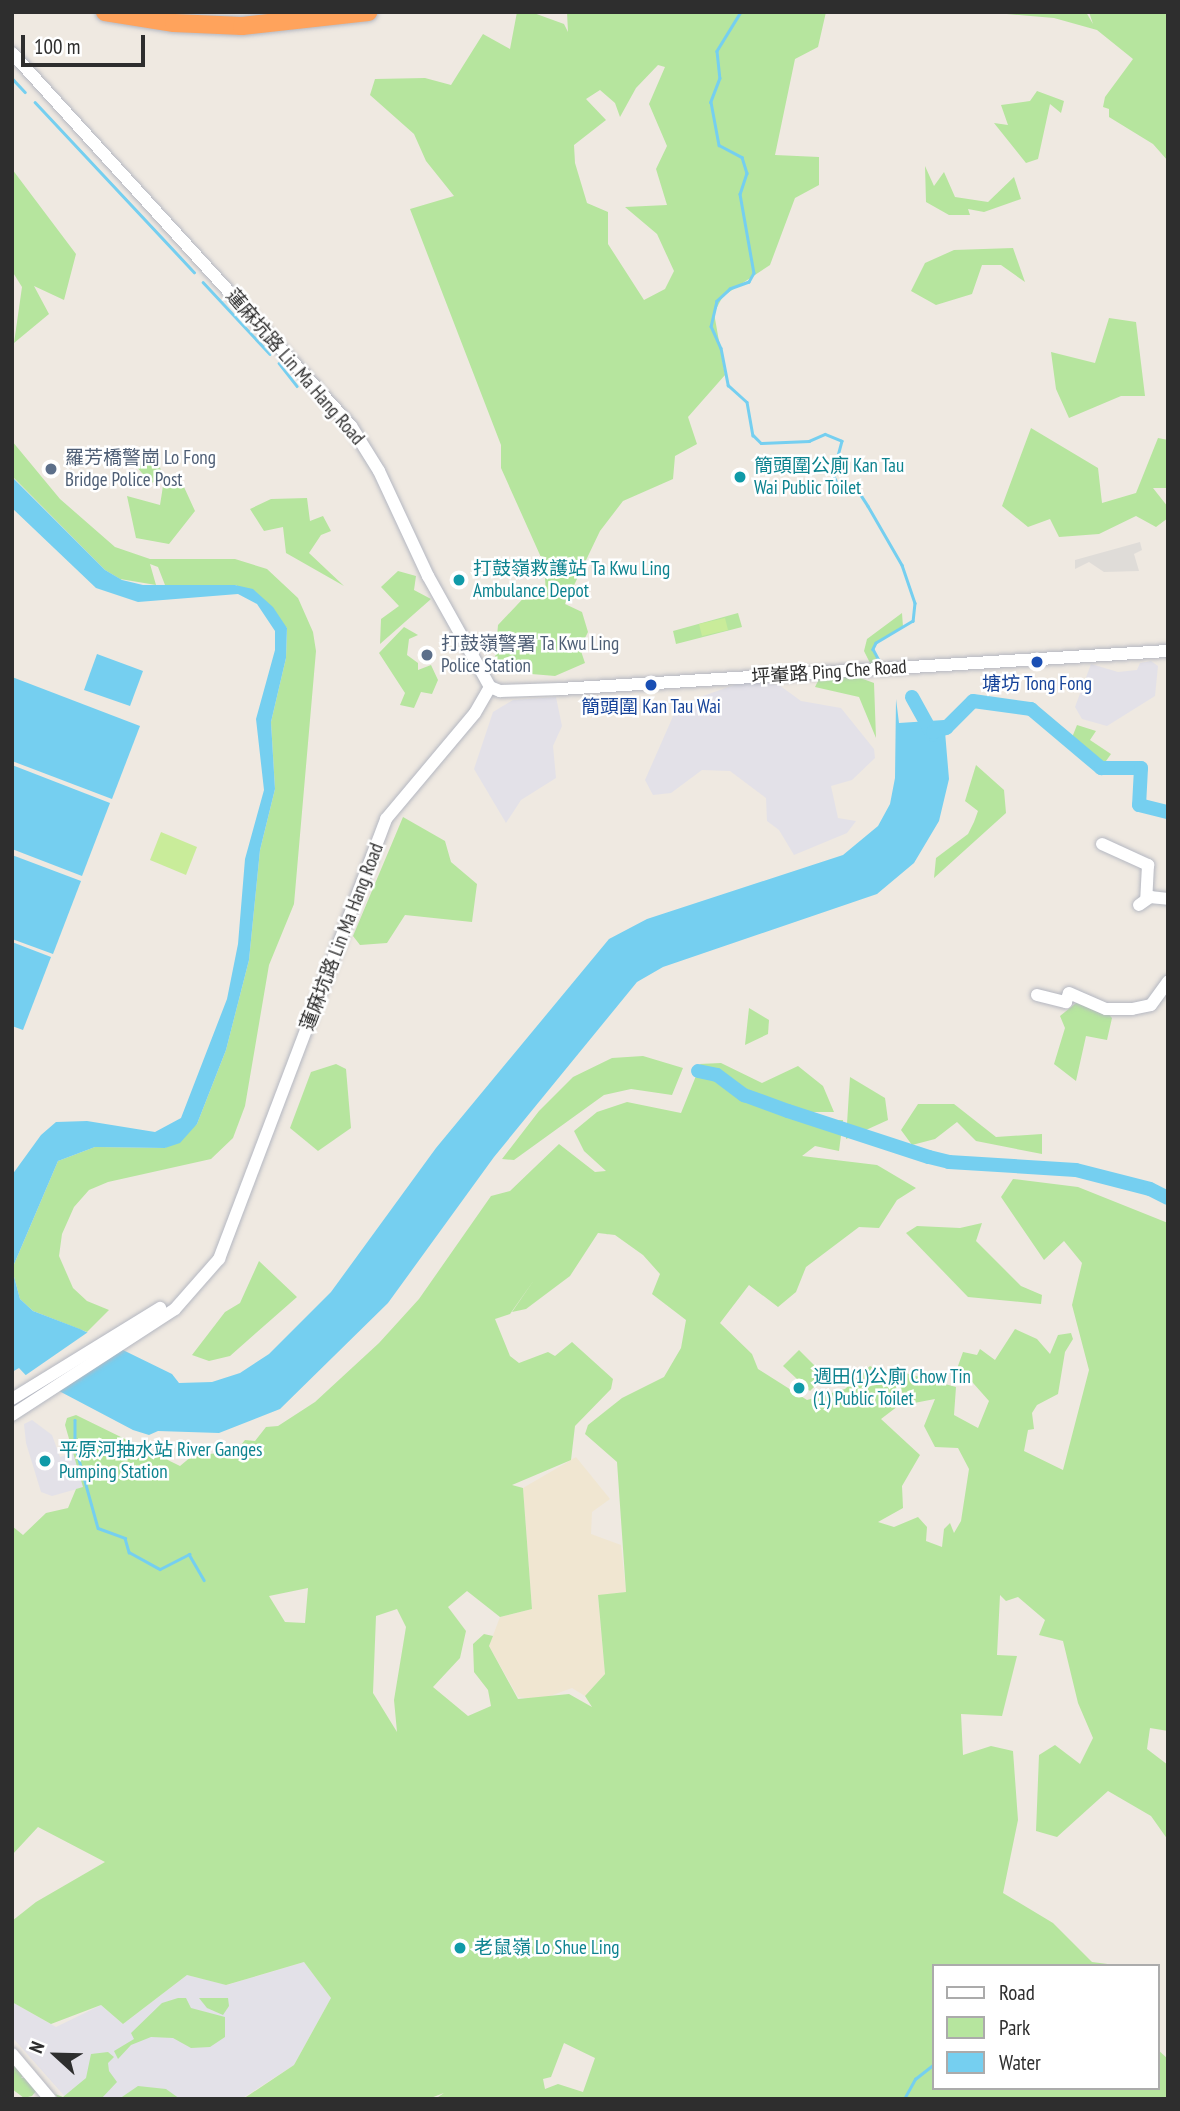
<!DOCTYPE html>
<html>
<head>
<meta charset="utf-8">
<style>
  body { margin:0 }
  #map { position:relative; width:1180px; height:2111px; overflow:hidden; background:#efe9e1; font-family:"PT Sans Narrow","Noto Sans SC",sans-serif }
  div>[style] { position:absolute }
  .industrial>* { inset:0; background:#e3e1e8 }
  .education>* { inset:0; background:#f0e6d1 }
  .green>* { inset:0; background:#b6e59e }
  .pitch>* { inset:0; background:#c9ec9a }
  .plaza>* { inset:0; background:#dfdcd8 }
  .water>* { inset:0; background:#75cff0 }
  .pier>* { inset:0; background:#efe9e1 }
  .stream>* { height:2.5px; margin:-1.25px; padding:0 1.25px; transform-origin:1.25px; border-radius:1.25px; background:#75cff0 }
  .river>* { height:14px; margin:-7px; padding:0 7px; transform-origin:7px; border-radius:7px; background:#75cff0 }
  .roads { filter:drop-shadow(0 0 2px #b4b7c1) drop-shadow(0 0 2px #b4b7c1) }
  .minor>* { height:12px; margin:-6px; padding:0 6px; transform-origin:6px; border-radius:6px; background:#fff }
  .highway>* { height:18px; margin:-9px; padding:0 9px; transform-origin:9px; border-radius:9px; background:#ffa35c }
  .dots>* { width:19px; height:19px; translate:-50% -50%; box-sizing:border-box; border:4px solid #fff; border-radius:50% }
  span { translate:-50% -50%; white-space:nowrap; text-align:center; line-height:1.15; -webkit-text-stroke:5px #fff; paint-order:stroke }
  .street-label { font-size:19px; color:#2e2e2e }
  .service-label { font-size:19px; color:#4e5e75 }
  .left { translate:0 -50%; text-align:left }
  .culture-label { font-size:19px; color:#0d838f }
  .transit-label { font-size:19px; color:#164399 }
  .frame { position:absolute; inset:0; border:14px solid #2e2e2e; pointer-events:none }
  .legend { position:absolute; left:932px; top:1964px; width:228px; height:126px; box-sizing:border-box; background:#fff; border:2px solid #ababab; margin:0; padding:9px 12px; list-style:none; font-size:21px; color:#2e2e2e }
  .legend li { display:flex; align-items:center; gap:14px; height:35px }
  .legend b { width:35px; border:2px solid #ababab }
  .north { position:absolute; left:21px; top:2020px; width:70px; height:70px; -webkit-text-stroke:5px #fff; paint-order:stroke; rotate:292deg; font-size:19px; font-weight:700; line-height:28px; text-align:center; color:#2e2e2e }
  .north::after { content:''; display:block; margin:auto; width:24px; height:32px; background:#2e2e2e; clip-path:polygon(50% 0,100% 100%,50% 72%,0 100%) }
  .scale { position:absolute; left:21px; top:35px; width:124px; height:32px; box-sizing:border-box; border:4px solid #2e2e2e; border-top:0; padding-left:9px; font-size:21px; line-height:24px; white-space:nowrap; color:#2e2e2e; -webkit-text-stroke:5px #fff; paint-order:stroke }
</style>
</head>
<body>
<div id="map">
  <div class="industrial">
    <div style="clip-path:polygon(1151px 661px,1158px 666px,1155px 696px,1107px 726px,1082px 719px,1075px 707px,1091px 664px,1118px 672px,1137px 670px,1140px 663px)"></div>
    <div style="clip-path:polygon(745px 681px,779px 685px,801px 701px,841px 708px,874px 749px,875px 758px,852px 780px,831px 786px,838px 818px,856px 821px,847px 833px,794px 855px,779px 830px,767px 821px,766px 798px,730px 771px,702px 770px,671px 793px,653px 795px,645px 780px,678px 705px)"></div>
    <div style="clip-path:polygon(556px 697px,562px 726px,553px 746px,556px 778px,521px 800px,506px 823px,474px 769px,493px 712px,513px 700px)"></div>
    <div style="clip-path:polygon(32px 1420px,52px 1435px,60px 1457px,74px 1452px,84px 1487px,52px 1496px,41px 1492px,26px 1443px,24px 1424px)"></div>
    <div style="clip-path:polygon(304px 1962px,331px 1998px,294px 2065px,241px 2099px,67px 2099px,12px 2037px,12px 2002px,56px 2027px,101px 2005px,123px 2024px,187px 1975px,227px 1985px)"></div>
  </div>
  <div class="education">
    <div style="clip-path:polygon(576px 1457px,610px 1499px,592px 1512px,591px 1534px,621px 1545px,626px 1592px,598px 1596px,605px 1674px,585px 1696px,572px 1688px,539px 1700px,518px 1697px,489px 1646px,500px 1617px,532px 1609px,523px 1488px)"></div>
  </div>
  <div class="green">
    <div style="clip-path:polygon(evenodd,517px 12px,531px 12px,564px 24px,568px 32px,567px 12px,826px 12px,818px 47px,795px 59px,775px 155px,819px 157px,819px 185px,795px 198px,770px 265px,723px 296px,714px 313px,725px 375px,688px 417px,697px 444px,675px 456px,673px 479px,623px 501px,600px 531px,565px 604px,582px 612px,588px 632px,580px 648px,585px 663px,555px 676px,507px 672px,495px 660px,498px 625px,533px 588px,546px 593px,544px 564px,501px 468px,501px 445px,410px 209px,454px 196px,426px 161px,414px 134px,370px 95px,375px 79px,425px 78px,451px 85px,483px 34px,510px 49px,517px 12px,658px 65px,665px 67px,649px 104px,667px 146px,656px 169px,667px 205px,625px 207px,657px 234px,674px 271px,665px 289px,644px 300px,608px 244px,608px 212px,587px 203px,575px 163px,574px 145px,606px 120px,586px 99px,600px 90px,615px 103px,620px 117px,636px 88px,658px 65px)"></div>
    <div style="clip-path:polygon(984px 12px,1086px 12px,1093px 24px,1089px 12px,1168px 12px,1168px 161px,1153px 144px,1109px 117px,1109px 109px,1103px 107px,1105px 97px,1133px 59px,1097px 30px,1054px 18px)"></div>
    <div style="clip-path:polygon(1037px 91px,1064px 101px,1061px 113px,1050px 104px,1038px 159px,1026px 163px,994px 123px,1008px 125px,1001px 105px,1030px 101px)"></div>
    <div style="clip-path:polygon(925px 166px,934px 186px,944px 172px,955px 197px,988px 202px,1014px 177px,1021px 199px,984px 212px,968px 209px,970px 215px,949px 215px,926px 202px)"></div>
    <div style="clip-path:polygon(12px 169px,76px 254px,64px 300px,34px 286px,49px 314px,14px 343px,22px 287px,12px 271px)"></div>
    <div style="clip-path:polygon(1013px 248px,1025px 282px,1001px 265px,982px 265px,972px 294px,936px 305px,911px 291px,925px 263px,954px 250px)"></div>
    <div style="clip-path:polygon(1109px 318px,1136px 322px,1145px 396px,1121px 396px,1069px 418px,1056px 389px,1051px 352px,1095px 363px)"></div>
    <div style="clip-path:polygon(1031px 428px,1098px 468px,1102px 503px,1136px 493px,1158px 438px,1168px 440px,1168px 488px,1153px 488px,1168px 507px,1168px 518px,1156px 527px,1136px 516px,1099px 534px,1059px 537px,1050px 519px,1028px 527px,1002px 506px)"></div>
    <div style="clip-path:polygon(12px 441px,60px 499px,115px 547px,150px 559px,235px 559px,267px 569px,298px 598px,313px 632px,316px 651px,294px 904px,269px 965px,245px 1106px,233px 1138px,211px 1159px,108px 1182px,89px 1190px,74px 1207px,62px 1234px,59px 1256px,73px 1288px,87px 1301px,109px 1310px,87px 1332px,33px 1311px,20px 1299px,12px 1269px,58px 1161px,95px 1147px,165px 1148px,197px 1124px,226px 1050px,249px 960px,260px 850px,275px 789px,271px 722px,286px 658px,287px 628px,236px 585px,165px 585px,158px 567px,150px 564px,156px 585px,120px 579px,105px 570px,12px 476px)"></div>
    <div style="clip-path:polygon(157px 458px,164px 480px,150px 483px,137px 467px)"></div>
    <div style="clip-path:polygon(163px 486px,184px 487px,195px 511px,169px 544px,136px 538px,127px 496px,160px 505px)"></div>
    <div style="clip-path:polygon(307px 498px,310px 521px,323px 516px,331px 531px,321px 535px,309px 553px,344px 586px,286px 553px,283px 527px,264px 531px,250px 509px,271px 499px)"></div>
    <div style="clip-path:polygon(398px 571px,416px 576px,414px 590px,431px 599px,380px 644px,381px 619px,399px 606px,381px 587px)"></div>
    <div style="clip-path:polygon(738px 613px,742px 627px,676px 644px,673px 631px)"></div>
    <div style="clip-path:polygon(902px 613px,903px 627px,876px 643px,873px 649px,881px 664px,871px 665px,864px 651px,867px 639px)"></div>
    <div style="clip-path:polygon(404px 627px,418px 635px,409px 639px,407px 655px,418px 663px,418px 670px,431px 665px,438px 680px,432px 694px,421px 692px,414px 708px,400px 705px,405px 693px,379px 653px)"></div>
    <div style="clip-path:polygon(852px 675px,874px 683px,876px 738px,859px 697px,815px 687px,820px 677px)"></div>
    <div style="clip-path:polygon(1077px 725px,1096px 731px,1090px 740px,1111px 754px,1101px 768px,1071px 740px)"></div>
    <div style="clip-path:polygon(976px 765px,1004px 790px,1006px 813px,934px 878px,936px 858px,968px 834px,974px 822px,978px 811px,965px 801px)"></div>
    <div style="clip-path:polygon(403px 817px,445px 841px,451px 862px,477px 884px,472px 922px,405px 915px,387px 943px,360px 945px,353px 936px)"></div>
    <div style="clip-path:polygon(1081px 999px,1095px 999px,1112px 1018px,1107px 1040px,1086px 1036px,1076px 1081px,1054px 1064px,1065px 1028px,1060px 1016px)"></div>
    <div style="clip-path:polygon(749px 1008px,769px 1020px,768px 1034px,745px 1045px)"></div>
    <div style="clip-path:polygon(643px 1056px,683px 1068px,672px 1095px,631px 1089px,604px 1095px,514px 1160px,502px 1159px,539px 1111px,573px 1077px,612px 1058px)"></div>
    <div style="clip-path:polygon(721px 1063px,762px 1083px,798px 1066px,823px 1086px,834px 1112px,811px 1112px,755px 1093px,699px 1064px)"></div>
    <div style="clip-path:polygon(336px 1064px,346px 1069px,351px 1128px,318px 1151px,290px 1128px,311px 1072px)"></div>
    <div style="clip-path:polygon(evenodd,698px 1071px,717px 1075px,745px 1095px,816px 1121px,843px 1120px,839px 1151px,815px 1146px,802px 1156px,877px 1165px,916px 1188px,897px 1200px,879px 1228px,859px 1227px,806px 1267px,796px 1292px,778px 1307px,749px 1285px,720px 1323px,752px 1354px,758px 1369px,807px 1400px,845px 1389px,870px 1366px,898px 1381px,905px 1373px,956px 1387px,954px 1415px,978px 1428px,989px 1401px,958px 1366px,963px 1352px,977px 1355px,980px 1349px,995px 1360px,1015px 1329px,1037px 1339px,1050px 1354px,1058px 1335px,1071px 1333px,1073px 1339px,1065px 1352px,1058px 1394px,1037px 1405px,1032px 1413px,1034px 1429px,1028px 1430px,1024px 1451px,1063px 1470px,1089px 1370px,1072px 1305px,1082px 1263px,1064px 1241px,1044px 1260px,1001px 1197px,1013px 1179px,1078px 1187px,1168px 1223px,1168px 1731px,1150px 1728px,1147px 1749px,1168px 1765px,1168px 1840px,1151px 1816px,1108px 1791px,1057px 1837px,1036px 1831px,1039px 1755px,1055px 1745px,1080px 1764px,1093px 1738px,1078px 1703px,1063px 1641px,1039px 1635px,1045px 1620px,1018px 1597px,1006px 1601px,1000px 1595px,997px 1655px,1017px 1656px,1002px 1716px,961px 1714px,963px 1755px,991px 1746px,1013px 1751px,1018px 1820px,1003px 1893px,1053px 1923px,1092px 1962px,1123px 1966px,933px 1966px,933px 2088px,1157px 2088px,1157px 2049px,1168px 2059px,1168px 2099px,435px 2099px,444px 2093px,428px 2099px,243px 2099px,294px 2065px,331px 1998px,304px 1962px,226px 1985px,187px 1975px,123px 2024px,101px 2005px,51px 2024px,12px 2002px,12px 1921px,36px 1902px,105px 1862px,38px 1827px,12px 1855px,12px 1526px,23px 1535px,46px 1513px,68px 1508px,76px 1489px,83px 1487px,65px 1425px,67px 1418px,76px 1415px,180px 1466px,192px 1456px,236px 1451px,245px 1440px,255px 1441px,266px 1427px,278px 1426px,315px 1402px,379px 1343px,419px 1299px,491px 1196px,510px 1191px,559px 1144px,595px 1172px,606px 1171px,584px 1151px,574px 1131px,597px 1112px,627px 1102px,681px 1113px,698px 1071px,598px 1233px,615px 1235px,643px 1255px,660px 1274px,652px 1294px,686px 1320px,681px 1348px,664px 1377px,622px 1398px,588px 1425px,585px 1434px,617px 1462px,626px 1592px,598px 1595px,605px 1674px,585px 1696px,592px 1707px,569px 1694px,518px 1699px,489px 1646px,493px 1636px,484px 1634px,473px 1644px,474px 1672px,488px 1690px,491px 1706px,468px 1716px,433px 1687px,460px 1658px,466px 1631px,448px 1607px,467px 1591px,500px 1617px,532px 1609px,523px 1488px,512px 1485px,571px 1460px,575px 1426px,611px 1389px,613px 1379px,572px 1342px,555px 1356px,548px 1352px,519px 1363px,510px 1356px,495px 1319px,510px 1314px,534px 1280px,512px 1312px,526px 1309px,570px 1276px,598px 1233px,698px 1071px,899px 1383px,904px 1398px,914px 1403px,935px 1399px,924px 1426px,935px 1447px,958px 1448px,969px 1469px,961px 1521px,954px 1533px,950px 1523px,944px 1529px,942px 1547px,926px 1541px,927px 1527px,918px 1517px,894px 1527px,878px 1522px,903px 1508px,902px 1486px,920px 1455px,881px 1419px,898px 1406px,899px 1399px,893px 1395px,899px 1383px,698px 1071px,308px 1588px,305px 1623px,285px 1622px,269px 1596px,308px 1588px,698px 1071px,397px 1609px,406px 1627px,394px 1700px,397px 1732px,373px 1693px,376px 1616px,397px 1609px,698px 1071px,564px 2043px,595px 2058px,583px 2092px,558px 2084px,545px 2089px,543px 2079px,551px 2077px,564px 2043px)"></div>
    <div style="clip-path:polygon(850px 1077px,885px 1098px,888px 1120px,846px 1139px)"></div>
    <div style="clip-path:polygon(918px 1104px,954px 1104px,996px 1137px,1042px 1134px,1042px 1154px,976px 1141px,957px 1122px,935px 1139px,912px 1145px,901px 1130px)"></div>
    <div style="clip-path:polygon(982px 1223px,976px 1241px,1021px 1286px,1042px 1295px,1041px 1304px,968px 1297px,906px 1233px,917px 1226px,960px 1228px)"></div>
    <div style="clip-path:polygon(259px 1261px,297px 1297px,230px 1356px,209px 1361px,192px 1355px,225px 1312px,240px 1303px)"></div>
    <div style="clip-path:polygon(799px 1350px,825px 1376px,810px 1391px,783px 1366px)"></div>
    <div style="clip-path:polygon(178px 1998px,186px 1998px,191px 2008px,225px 2017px,225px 2037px,210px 2047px,191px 2048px,173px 2038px,151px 2037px,131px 2045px,118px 2059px,114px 2051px,134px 2039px,131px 2033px,162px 2003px)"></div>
    <div style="clip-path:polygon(199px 1998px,228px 1998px,229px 2006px,223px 2015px,207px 2008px)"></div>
    <div style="clip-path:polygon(108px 2052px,114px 2057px,108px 2063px,109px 2071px,117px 2082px,101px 2099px,59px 2099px,55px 2094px,63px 2097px,86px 2078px,91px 2054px)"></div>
    <div style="clip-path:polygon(12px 2064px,29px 2069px,21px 2078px,29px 2078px,37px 2090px,32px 2096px,24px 2098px,12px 2089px)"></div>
    <div style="clip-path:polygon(138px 2086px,166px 2089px,180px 2099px,119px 2099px)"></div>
  </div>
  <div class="pitch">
    <div style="clip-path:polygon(725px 618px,728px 630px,702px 636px,699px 624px)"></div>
    <div style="clip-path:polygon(161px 832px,197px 847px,186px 875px,150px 860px)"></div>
  </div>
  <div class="plaza">
    <div style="clip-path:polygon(1140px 542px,1142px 550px,1134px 554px,1139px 571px,1104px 572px,1089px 562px,1075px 569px,1075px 560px)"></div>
  </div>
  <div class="water">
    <div style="clip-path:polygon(12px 477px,105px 570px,122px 580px,143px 585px,235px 585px,253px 589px,273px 607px,287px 628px,286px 658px,271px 722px,275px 789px,260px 850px,249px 960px,226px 1050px,197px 1124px,180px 1143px,165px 1148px,95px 1147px,58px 1161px,12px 1269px,20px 1299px,33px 1311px,80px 1329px,172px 1374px,179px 1383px,212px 1382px,240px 1373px,269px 1354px,331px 1292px,436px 1148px,609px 939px,647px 919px,843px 855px,878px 826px,890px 804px,895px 778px,896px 699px,899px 723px,944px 720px,949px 779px,939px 821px,914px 863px,877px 894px,663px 967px,637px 982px,494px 1157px,388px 1303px,280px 1409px,219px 1433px,158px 1431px,149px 1435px,133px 1430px,42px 1382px,34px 1384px,19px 1368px,12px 1372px,12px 1175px,41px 1135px,56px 1122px,87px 1121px,155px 1132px,181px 1118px,227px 999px,238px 944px,245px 859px,264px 790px,256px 719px,275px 650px,275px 631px,257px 604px,238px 594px,138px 602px,96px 588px,12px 508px)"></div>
    <div style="clip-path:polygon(97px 654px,143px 671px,130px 706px,84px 690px)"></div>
    <div style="clip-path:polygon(12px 677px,140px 726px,112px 799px,12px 761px)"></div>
    <div style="clip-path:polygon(12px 765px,110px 803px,82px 876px,12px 849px)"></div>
    <div style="clip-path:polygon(12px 855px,81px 881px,53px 954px,12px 939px)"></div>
    <div style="clip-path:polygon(12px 942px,51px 957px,23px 1030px,12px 1026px)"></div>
  </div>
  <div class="pier">
    <div style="clip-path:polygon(91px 1330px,105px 1337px,53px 1393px,42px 1386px,32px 1387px,23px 1377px)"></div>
  </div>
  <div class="stream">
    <div style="left:741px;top:12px;width:46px;rotate:121.6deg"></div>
    <div style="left:717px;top:51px;width:27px;rotate:84deg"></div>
    <div style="left:720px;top:78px;width:26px;rotate:111deg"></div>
    <div style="left:711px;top:102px;width:44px;rotate:79.5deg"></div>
    <div style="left:719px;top:145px;width:26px;rotate:28deg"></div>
    <div style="left:742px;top:157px;width:17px;rotate:73deg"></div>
    <div style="left:747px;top:173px;width:22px;rotate:108deg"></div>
    <div style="left:740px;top:194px;width:80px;rotate:80deg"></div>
    <div style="left:754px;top:273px;width:10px;rotate:119deg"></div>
    <div style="left:749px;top:282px;width:20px;rotate:160deg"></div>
    <div style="left:730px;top:289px;width:18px;rotate:137deg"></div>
    <div style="left:717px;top:301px;width:26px;rotate:103deg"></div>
    <div style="left:711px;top:326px;width:24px;rotate:66deg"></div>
    <div style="left:721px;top:348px;width:38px;rotate:79deg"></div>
    <div style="left:728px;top:385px;width:25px;rotate:42deg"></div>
    <div style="left:747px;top:402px;width:34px;rotate:80deg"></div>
    <div style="left:753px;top:435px;width:11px;rotate:45deg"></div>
    <div style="left:761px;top:443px;width:48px;rotate:-2.4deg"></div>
    <div style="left:809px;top:441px;width:17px;rotate:-24deg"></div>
    <div style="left:825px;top:434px;width:18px;rotate:22deg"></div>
    <div style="left:842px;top:441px;width:34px;rotate:105deg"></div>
    <div style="left:833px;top:474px;width:10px;rotate:66deg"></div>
    <div style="left:837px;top:483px;width:21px;rotate:17deg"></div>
    <div style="left:857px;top:489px;width:20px;rotate:57deg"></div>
    <div style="left:868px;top:506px;width:68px;rotate:60deg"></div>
    <div style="left:902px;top:565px;width:40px;rotate:71.1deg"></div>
    <div style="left:915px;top:603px;width:18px;rotate:96deg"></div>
    <div style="left:913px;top:621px;width:43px;rotate:149.3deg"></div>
    <div style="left:876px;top:643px;width:7px;rotate:117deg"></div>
    <div style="left:873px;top:649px;width:17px;rotate:62deg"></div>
    <div style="left:12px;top:78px;width:19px;rotate:47deg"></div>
    <div style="left:35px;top:102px;width:233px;rotate:46.9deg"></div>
    <div style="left:203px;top:282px;width:98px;rotate:47.1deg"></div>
    <div style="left:279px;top:363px;width:29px;rotate:52deg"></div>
    <div style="left:75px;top:1420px;width:25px;rotate:90deg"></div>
    <div style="left:75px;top:1445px;width:86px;rotate:74.5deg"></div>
    <div style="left:98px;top:1528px;width:29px;rotate:20deg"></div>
    <div style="left:125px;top:1538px;width:15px;rotate:74deg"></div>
    <div style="left:129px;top:1552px;width:35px;rotate:29deg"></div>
    <div style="left:160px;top:1569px;width:33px;rotate:-27deg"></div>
    <div style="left:189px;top:1554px;width:30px;rotate:60deg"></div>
    <div style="left:904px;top:2099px;width:23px;rotate:-61deg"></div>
    <div style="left:915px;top:2079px;width:23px;rotate:-38deg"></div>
  </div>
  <div class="river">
    <div style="left:912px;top:697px;width:43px;rotate:61.1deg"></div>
    <div style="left:933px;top:732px;width:14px;rotate:-17deg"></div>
    <div style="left:946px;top:728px;width:38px;rotate:-45deg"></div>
    <div style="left:973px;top:701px;width:59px;rotate:7.9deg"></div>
    <div style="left:1031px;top:709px;width:92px;rotate:40.1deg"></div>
    <div style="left:1101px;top:768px;width:40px"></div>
    <div style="left:1141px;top:768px;width:37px;rotate:93deg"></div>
    <div style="left:1139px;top:805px;width:30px;rotate:14deg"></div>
    <div style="left:698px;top:1071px;width:19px;rotate:12deg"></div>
    <div style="left:717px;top:1075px;width:34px;rotate:37deg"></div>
    <div style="left:744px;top:1095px;width:47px;rotate:20deg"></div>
    <div style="left:788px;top:1111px;width:148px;rotate:18.1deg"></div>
    <div style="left:929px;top:1157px;width:21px;rotate:14deg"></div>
    <div style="left:949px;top:1162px;width:127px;rotate:3.6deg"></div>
    <div style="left:1076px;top:1170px;width:76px;rotate:14.4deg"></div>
    <div style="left:1150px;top:1189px;width:20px;rotate:27deg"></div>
  </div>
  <div class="roads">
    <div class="minor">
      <div style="left:12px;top:53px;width:504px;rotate:47.73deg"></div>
      <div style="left:351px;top:426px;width:53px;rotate:58.1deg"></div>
      <div style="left:379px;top:471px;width:116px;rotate:65deg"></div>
      <div style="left:428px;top:576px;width:127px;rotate:60.8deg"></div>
      <div style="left:490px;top:687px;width:11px;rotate:22deg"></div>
      <div style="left:500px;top:691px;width:60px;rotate:-1.9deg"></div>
      <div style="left:560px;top:689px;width:609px;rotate:-3.58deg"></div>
      <div style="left:1102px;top:844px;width:51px;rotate:24.5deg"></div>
      <div style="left:1148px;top:865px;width:34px;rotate:93deg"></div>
      <div style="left:1139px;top:905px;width:14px;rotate:-36deg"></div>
      <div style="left:1150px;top:897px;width:18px;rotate:6deg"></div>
      <div style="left:1037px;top:995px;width:30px;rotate:14deg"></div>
      <div style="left:1066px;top:1002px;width:9px;rotate:-72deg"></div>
      <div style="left:1069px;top:993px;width:40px;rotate:23.4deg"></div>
      <div style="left:1106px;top:1009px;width:26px"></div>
      <div style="left:1132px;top:1009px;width:19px;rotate:-12deg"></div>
      <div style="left:1151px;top:1005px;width:29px;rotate:-54deg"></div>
      <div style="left:12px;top:1399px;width:174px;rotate:-31.6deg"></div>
      <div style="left:12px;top:1415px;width:194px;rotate:-33deg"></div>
      <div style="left:175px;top:1309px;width:67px;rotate:-48.7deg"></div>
      <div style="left:219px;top:1259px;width:471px;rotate:-69.2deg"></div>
      <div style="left:386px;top:819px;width:138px;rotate:-50deg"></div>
      <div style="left:475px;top:713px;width:30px;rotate:-60deg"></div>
      <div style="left:12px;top:2054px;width:59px;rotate:49.8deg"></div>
    </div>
    <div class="highway">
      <div style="left:105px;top:12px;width:70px;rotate:9.1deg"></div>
      <div style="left:174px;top:23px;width:68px;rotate:2.5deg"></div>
      <div style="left:242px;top:26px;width:127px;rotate:-6.3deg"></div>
    </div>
  </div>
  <div class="dots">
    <div style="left:51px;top:469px;background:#5c6f8a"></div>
    <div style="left:740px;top:477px;background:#0f9aa8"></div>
    <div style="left:459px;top:580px;background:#0f9aa8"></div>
    <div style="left:427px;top:655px;background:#5c6f8a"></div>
    <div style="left:1037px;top:662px;background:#1a4fb4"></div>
    <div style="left:651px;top:685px;background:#1a4fb4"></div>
    <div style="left:799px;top:1388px;background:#0f9aa8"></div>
    <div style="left:45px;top:1461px;background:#0f9aa8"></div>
    <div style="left:460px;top:1948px;background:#0f9aa8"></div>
  </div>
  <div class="street-label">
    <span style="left:295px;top:367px;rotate:49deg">蓮麻坑路 Lin Ma Hang Road</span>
    <span style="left:829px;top:672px;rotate:-4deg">坪輋路 Ping Che Road</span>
    <span style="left:342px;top:937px;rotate:-69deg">蓮麻坑路 Lin Ma Hang Road</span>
  </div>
  <div class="service-label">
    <span class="left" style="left:65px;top:469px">羅芳橋警崗 Lo Fong<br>Bridge Police Post</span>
    <span class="left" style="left:441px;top:655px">打鼓嶺警署 Ta Kwu Ling<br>Police Station</span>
  </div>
  <div class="culture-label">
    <span class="left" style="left:754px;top:477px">簡頭圍公廁 Kan Tau<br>Wai Public Toilet</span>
    <span class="left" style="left:473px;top:580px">打鼓嶺救護站 Ta Kwu Ling<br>Ambulance Depot</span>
    <span class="left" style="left:813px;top:1388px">週田(1)公廁 Chow Tin<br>(1) Public Toilet</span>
    <span class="left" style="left:59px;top:1461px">平原河抽水站 River Ganges<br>Pumping Station</span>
    <span class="left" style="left:474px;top:1948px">老鼠嶺 Lo Shue Ling</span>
  </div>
  <div class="transit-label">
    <span style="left:1037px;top:684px">塘坊 Tong Fong</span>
    <span style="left:651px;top:707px">簡頭圍 Kan Tau Wai</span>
  </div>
  <div class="frame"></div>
  <ul class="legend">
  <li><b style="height:9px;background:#fff"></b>Road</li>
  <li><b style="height:19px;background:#b6e59e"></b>Park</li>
  <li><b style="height:19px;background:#75cff0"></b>Water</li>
  </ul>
  <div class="north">N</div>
  <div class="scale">100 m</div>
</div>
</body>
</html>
